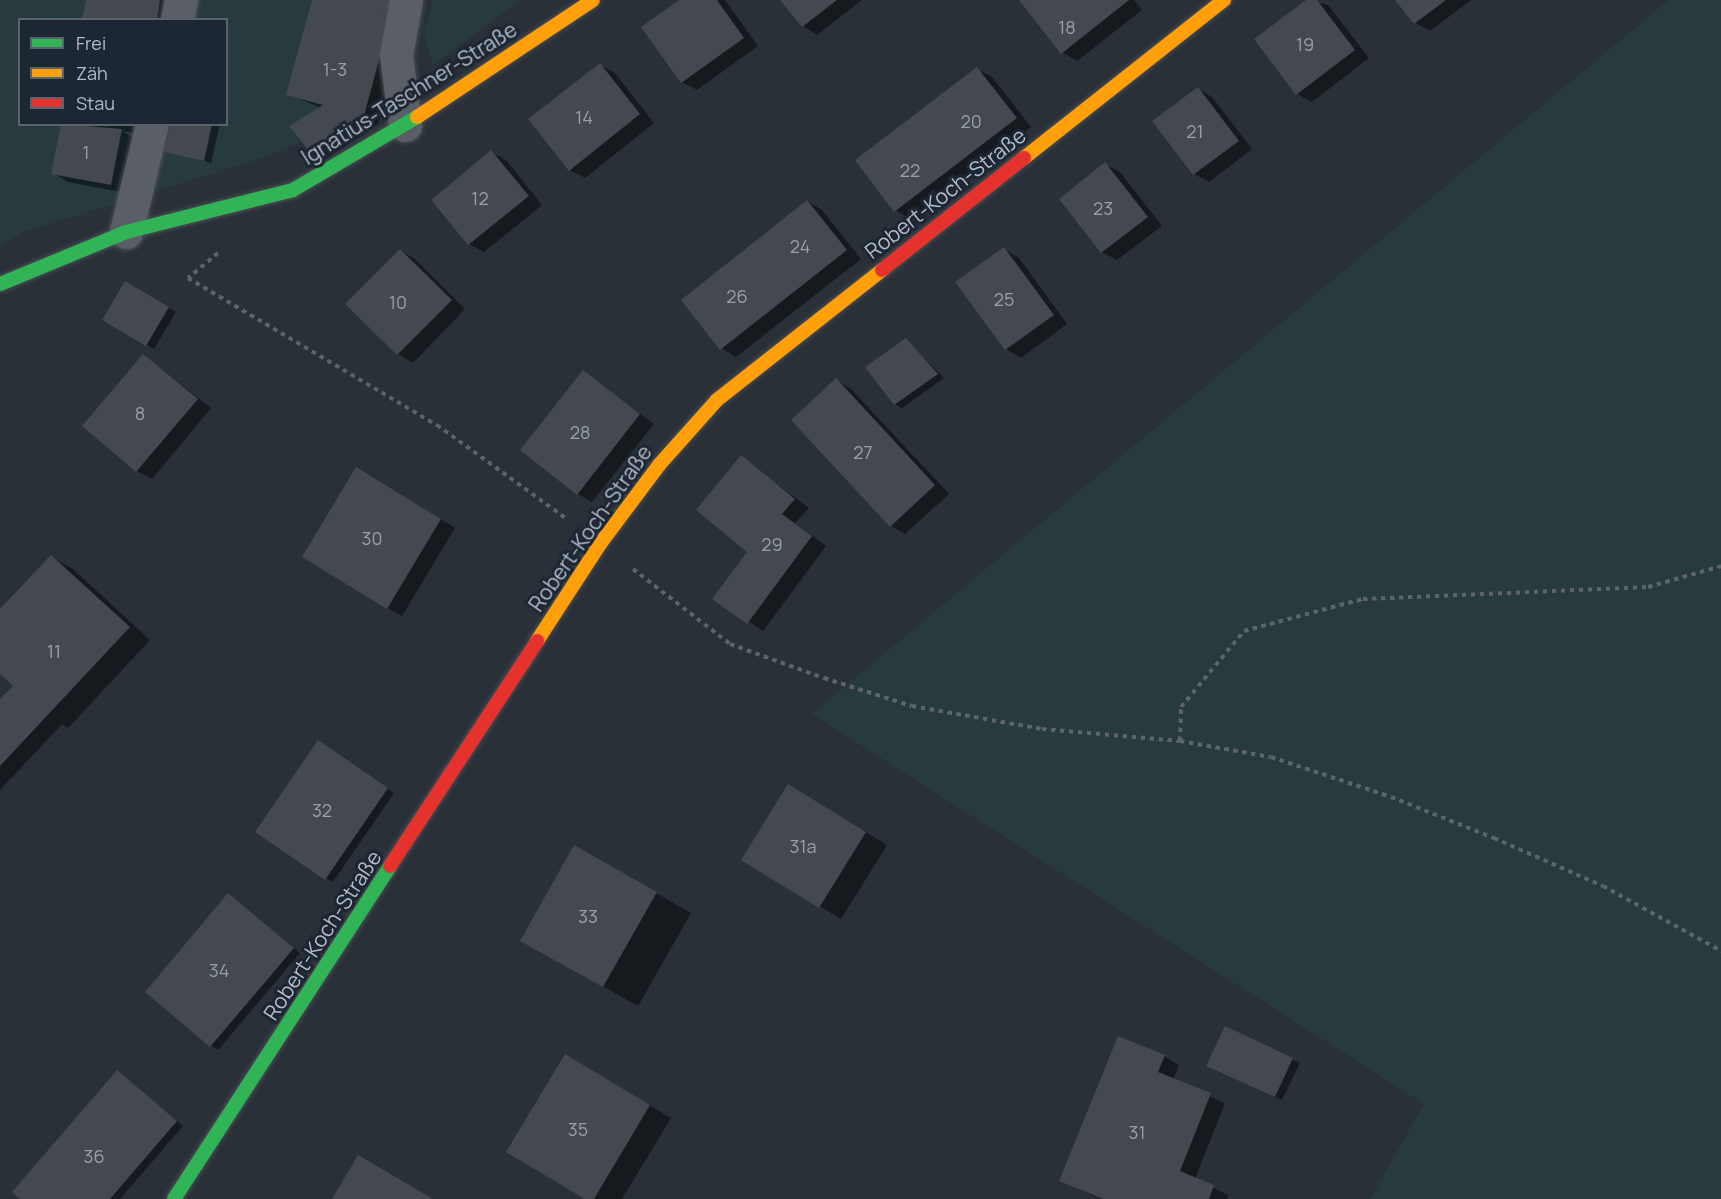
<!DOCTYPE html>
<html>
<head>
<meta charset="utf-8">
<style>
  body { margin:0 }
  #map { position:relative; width:1721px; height:1199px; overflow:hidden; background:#2a3038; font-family:Manrope,sans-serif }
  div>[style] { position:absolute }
  .green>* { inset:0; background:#273a3e }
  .shadow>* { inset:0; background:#0007 }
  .building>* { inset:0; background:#444950 }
  .path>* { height:4px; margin-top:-2px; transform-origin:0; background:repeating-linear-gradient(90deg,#5d636a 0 4.5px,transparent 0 9px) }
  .roads { filter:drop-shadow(0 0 2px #484c53) drop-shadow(0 0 2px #484c53) }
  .street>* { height:33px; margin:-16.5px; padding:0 16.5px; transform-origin:16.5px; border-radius:16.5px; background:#5a5e66 }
  .fast>* { height:14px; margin:-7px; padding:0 7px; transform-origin:7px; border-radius:7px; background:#30b455 }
  .slow>* { height:14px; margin:-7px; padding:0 7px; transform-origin:7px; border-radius:7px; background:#ff9f0a }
  .jam>* { height:14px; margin:-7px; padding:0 7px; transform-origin:7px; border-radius:7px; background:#e5322d }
  span { translate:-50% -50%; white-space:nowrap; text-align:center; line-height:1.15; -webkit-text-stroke:6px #1d2633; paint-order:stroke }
  .number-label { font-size:18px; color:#989fab }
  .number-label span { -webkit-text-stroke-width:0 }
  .street-label { font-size:21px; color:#b4bcc9 }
  .legend { position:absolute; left:18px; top:18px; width:210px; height:108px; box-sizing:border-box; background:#1d2633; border:2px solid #59626f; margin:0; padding:8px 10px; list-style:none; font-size:18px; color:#b4bcc9 }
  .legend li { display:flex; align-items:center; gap:12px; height:30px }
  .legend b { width:30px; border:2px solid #59626f }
</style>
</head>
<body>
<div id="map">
  <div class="green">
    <div style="clip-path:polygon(evenodd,0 0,390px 0,364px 116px,265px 157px,24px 232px,0 245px,0 0,20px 20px,226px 20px,226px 124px,20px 124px,20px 20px)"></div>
    <div style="clip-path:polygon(433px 0,520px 0,433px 65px,424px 36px)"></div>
    <div style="clip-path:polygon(1669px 0,1721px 0,1721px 1199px,1370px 1199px,1424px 1104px,812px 714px)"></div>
  </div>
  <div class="shadow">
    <div style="clip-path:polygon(88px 0,177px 0,173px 20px,84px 20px)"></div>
    <div style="clip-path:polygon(314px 0,412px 0,378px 124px,326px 159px,311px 151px,321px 108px,288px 94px)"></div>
    <div style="clip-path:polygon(681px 0,725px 0,758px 46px,697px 90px,682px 82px)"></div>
    <div style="clip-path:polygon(782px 0,862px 0,817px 35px,803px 26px)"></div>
    <div style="clip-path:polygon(1021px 0,1134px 0,1142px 10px,1077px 61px,1062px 52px)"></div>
    <div style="clip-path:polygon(1308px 0,1328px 5px,1369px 58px,1312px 102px,1297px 94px)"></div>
    <div style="clip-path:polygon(1397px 0,1471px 0,1430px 31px,1415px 23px)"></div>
    <div style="clip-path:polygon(600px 65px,615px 73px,654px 123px,585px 178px,570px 170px)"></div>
    <div style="clip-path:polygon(977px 69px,992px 77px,1031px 127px,910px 219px,895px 210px)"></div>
    <div style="clip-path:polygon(1198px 89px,1212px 97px,1252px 149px,1209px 182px,1194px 174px)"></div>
    <div style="clip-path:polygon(63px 124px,152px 124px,150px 136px,122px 131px,136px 139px,125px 193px,68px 182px,53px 173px)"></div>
    <div style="clip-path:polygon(172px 124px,220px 124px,211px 163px,166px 151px)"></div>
    <div style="clip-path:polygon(491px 152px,506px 160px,542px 205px,484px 252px,469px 244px)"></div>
    <div style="clip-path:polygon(1105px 164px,1120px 172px,1162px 226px,1117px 260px,1102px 252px)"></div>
    <div style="clip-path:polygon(807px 201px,822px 210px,861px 259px,736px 357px,721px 348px)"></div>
    <div style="clip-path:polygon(1004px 249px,1019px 258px,1067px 324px,1021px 358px,1006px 349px)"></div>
    <div style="clip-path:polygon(401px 251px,415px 259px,465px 309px,413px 363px,398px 354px)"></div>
    <div style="clip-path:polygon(126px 283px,176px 312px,154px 349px,104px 320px)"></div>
    <div style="clip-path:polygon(906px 340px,944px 378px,902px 408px,895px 404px)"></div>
    <div style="clip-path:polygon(144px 356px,211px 408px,152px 479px,137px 471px)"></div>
    <div style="clip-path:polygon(583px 372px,654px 424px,592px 502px,578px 494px)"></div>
    <div style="clip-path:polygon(836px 380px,851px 389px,949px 494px,905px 534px,891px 526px)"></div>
    <div style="clip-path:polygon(741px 457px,809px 508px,795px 523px,826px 546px,763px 631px,715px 598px,749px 551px)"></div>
    <div style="clip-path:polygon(372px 477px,455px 528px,402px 616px,387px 608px)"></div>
    <div style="clip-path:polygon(51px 557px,73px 569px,150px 640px,68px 728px,62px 724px,0 790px,0 702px,15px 686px,0 672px,0 612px)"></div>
    <div style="clip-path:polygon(325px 746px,394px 793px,333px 882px,326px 878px)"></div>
    <div style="clip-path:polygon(810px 798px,887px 845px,841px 919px,743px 860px)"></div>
    <div style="clip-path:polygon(656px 893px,691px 913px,638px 1006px,556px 960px)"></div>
    <div style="clip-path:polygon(229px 895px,300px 953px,218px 1050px,211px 1046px)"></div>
    <div style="clip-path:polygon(1225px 1028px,1300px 1063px,1282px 1100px,1215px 1070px)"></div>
    <div style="clip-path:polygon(1164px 1056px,1179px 1065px,1173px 1080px,1225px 1103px,1195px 1179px,1228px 1195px,1227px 1199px,1100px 1199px,1061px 1181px)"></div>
    <div style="clip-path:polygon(587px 1068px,671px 1118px,622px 1199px,588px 1199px)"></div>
    <div style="clip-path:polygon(118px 1072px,183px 1126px,120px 1199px,22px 1199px)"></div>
  </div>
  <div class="building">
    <div style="clip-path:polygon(86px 0,160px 0,157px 20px,82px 20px)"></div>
    <div style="clip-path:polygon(312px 0,395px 0,364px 116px,310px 152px,289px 126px,323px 105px,286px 95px)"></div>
    <div style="clip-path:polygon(679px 0,717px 0,744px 38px,681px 83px,641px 27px)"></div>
    <div style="clip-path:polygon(780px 0,837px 0,802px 27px)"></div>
    <div style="clip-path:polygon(1019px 0,1129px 0,1061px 54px)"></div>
    <div style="clip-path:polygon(1306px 0,1317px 0,1355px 50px,1296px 95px,1254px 39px)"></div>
    <div style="clip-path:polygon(1395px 0,1446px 0,1414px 24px)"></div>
    <div style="clip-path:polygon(600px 63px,640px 114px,569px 171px,528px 119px)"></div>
    <div style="clip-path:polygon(977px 67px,1017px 118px,894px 212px,855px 160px)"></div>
    <div style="clip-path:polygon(1198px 87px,1239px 141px,1193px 175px,1152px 121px)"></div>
    <div style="clip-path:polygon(61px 124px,122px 129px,111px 185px,51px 174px)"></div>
    <div style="clip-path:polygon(171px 124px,212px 124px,204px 161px,164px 152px)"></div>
    <div style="clip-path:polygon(491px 150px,529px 196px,468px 245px,431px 200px)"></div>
    <div style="clip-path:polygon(1105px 162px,1148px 217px,1101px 253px,1059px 199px)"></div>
    <div style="clip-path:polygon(807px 200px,847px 250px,720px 350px,681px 300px)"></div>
    <div style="clip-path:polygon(1004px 247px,1054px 315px,1005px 350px,955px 282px)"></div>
    <div style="clip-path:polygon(400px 249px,452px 300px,397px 355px,345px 304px)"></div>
    <div style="clip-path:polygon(125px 281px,169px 307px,146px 346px,102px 320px)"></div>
    <div style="clip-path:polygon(906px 338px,938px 374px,894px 405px,865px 367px)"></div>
    <div style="clip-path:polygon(143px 354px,198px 399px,136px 472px,82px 426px)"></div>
    <div style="clip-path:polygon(583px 370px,640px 414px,577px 495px,520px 450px)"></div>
    <div style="clip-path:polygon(836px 378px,935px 485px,890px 527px,791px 420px)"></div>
    <div style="clip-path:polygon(741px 455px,795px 499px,782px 514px,812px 536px,747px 624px,712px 599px,747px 552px,696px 510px)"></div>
    <div style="clip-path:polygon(356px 467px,441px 519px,387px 609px,302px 557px)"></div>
    <div style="clip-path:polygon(51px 555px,130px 627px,0 766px,0 699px,13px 686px,0 674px,0 609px)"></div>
    <div style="clip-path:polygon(318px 740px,388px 788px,325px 880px,255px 832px)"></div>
    <div style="clip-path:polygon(788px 784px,866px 832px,819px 908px,741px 860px)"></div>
    <div style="clip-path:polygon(574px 845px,657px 892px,603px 987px,520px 941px)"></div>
    <div style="clip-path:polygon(228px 893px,294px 948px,210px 1047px,145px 992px)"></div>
    <div style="clip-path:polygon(1225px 1026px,1293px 1058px,1275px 1097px,1206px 1066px)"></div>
    <div style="clip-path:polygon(1118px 1036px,1165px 1055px,1158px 1072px,1211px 1093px,1180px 1171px,1214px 1185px,1209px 1199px,1103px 1199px,1059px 1181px)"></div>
    <div style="clip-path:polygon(565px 1054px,650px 1105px,594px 1199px,585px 1199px,506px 1152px)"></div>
    <div style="clip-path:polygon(117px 1070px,177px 1121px,110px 1199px,20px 1199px,12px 1192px)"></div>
    <div style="clip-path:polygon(358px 1155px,433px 1199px,332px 1199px)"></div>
  </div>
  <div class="path">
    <div style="left:218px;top:253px;width:39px;rotate:140deg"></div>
    <div style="left:188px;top:278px;width:289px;rotate:30.6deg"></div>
    <div style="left:437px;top:425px;width:160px;rotate:35.9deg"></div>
    <div style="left:633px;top:569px;width:123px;rotate:37.7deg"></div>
    <div style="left:730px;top:644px;width:100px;rotate:19.9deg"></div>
    <div style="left:824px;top:678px;width:92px;rotate:17.7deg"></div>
    <div style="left:912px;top:706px;width:132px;rotate:10deg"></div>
    <div style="left:1042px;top:729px;width:139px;rotate:5deg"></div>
    <div style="left:1180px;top:741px;width:92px;rotate:10deg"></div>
    <div style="left:1271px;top:757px;width:126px;rotate:18.4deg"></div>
    <div style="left:1391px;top:797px;width:111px;rotate:21.7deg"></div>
    <div style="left:1494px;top:838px;width:119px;rotate:23.8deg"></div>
    <div style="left:1603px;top:886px;width:135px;rotate:28.8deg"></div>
    <div style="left:1180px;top:741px;width:34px;rotate:-88deg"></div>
    <div style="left:1181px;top:707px;width:99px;rotate:-50.3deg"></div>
    <div style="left:1244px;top:631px;width:123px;rotate:-15.1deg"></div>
    <div style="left:1363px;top:599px;width:285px;rotate:-2.4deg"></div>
    <div style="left:1648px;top:587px;width:76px;rotate:-16deg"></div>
  </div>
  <div class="roads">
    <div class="street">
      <div style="left:177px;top:20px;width:20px;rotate:-79deg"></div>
      <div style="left:405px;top:125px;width:71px;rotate:-97.3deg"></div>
      <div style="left:396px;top:55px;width:56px;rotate:-79.7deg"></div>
      <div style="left:126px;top:232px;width:111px;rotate:-76.5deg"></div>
    </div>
    <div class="fast">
      <div style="left:0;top:284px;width:136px;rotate:-22.4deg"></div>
      <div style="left:126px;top:232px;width:172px;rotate:-14.1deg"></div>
      <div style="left:293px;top:190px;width:144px;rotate:-30.5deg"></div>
      <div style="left:174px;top:1199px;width:397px;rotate:-57deg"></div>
    </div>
    <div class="slow">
      <div style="left:417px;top:117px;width:211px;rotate:-33.6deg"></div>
      <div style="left:1024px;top:158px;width:255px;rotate:-38.3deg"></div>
      <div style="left:537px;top:641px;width:116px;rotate:-57deg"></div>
      <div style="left:600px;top:544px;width:99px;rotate:-53.2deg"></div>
      <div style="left:659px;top:465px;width:87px;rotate:-48.3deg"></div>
      <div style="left:717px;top:400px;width:210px;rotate:-38.2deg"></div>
    </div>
    <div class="jam">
      <div style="left:882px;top:270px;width:181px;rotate:-38.3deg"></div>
      <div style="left:390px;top:866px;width:269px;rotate:-56.8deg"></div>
    </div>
  </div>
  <div class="number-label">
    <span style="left:1067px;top:27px">18</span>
    <span style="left:1305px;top:44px">19</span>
    <span style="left:335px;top:69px">1-3</span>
    <span style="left:584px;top:117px">14</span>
    <span style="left:971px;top:121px">20</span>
    <span style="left:1195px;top:131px">21</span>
    <span style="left:86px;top:152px">1</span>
    <span style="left:910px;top:170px">22</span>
    <span style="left:480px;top:198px">12</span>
    <span style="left:1103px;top:208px">23</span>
    <span style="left:800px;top:246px">24</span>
    <span style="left:737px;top:296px">26</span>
    <span style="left:1004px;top:299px">25</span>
    <span style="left:398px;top:302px">10</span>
    <span style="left:140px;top:413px">8</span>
    <span style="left:580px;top:432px">28</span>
    <span style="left:863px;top:452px">27</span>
    <span style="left:372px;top:538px">30</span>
    <span style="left:772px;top:544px">29</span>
    <span style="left:54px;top:651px">11</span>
    <span style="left:322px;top:810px">32</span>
    <span style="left:803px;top:846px">31a</span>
    <span style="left:588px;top:916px">33</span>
    <span style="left:219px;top:970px">34</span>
    <span style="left:578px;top:1129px">35</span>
    <span style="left:1137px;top:1132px">31</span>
    <span style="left:94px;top:1156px">36</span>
  </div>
  <div class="street-label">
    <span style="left:409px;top:93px;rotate:-32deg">Ignatius-Taschner-Straße</span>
    <span style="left:945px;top:193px;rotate:-38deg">Robert-Koch-Straße</span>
    <span style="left:590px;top:528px;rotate:-55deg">Robert-Koch-Straße</span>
    <span style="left:322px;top:935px;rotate:-57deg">Robert-Koch-Straße</span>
  </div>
  <ul class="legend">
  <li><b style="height:8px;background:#30b455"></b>Frei</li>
  <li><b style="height:8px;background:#ff9f0a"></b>Zäh</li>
  <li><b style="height:8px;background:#e5322d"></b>Stau</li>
  </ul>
</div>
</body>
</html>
